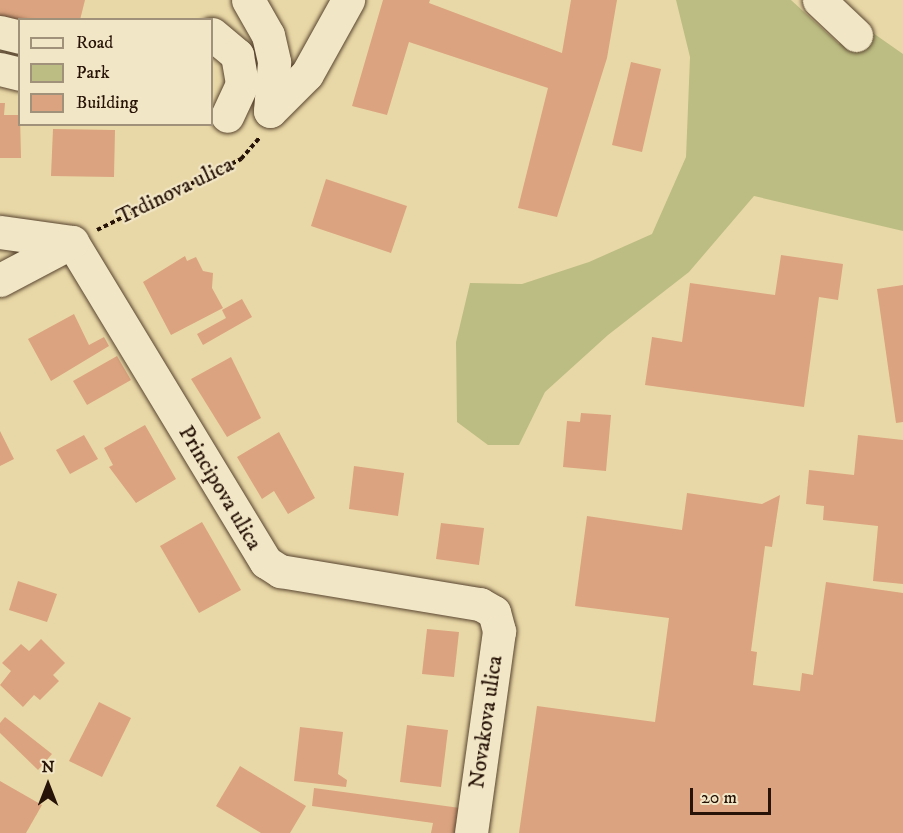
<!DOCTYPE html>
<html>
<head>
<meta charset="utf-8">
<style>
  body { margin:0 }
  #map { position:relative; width:903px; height:833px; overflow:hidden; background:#e9d8a7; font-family:"IM FELL DW Pica",serif }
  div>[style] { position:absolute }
  .green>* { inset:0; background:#bcbd83 }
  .building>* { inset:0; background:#dba37f }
  .path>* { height:4px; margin-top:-2px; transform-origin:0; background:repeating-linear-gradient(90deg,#271307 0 4.5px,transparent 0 7.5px) }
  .roads { filter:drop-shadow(0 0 2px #58442f) drop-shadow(0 0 2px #58442f) }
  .minor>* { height:33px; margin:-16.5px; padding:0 16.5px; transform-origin:16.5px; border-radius:16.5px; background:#f1e6c6 }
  span { translate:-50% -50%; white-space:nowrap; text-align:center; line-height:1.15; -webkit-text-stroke:4.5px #f1e6c6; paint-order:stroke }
  .street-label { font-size:22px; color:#271307 }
  .legend { position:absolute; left:18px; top:18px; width:195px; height:108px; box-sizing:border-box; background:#f1e6c6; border:2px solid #a0927a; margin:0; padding:8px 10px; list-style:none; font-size:18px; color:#271307 }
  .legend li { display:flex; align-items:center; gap:12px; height:30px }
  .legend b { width:30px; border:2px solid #a0927a }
  .north { position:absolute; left:18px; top:755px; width:60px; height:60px; -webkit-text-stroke:4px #f1e6c6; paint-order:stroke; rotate:0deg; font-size:16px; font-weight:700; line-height:24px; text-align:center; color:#271307 }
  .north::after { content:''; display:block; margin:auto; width:21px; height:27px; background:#271307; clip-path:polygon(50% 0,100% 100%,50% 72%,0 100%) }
  .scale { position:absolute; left:690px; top:788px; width:81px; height:27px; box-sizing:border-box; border:3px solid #271307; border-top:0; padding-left:8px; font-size:18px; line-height:21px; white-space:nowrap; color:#271307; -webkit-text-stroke:4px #f1e6c6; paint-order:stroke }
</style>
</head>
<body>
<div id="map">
  <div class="green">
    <div style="clip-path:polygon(676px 0,791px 0,839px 44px,853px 19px,903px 54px,903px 231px,754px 196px,689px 272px,608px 335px,545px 392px,519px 445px,488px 445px,457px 422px,456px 342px,470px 283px,522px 284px,589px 262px,652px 234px,686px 157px,690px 57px)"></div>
  </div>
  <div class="building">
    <div style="clip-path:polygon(0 0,85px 0,80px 20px,20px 22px,0 17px)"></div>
    <div style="clip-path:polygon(383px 0,430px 0,429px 3px,562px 53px,571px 0,617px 0,607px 58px,557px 217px,518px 208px,548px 88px,409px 42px,387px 115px,352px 106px)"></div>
    <div style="clip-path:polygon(631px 62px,661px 69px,642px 152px,612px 145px)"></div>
    <div style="clip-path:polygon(0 103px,5px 103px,4px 115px,20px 115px,21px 158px,0 158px)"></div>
    <div style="clip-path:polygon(53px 129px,115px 130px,114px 177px,51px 176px)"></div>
    <div style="clip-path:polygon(326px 179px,407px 206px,391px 253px,311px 226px)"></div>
    <div style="clip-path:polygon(781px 255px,843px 264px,838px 300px,819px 297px,804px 407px,645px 385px,652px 337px,682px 342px,690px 283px,775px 295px)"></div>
    <div style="clip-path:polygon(185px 256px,187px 261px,196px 257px,203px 271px,213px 273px,212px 288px,223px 308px,171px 335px,143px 282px)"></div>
    <div style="clip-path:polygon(903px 285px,903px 422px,896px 423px,877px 289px)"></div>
    <div style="clip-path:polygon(242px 299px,252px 317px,203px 345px,197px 334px,226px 318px,222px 310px)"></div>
    <div style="clip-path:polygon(74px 314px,89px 345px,104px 337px,109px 346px,51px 381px,28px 339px)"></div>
    <div style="clip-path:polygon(117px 356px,131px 380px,87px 405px,73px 381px)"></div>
    <div style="clip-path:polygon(231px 357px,261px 418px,227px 437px,191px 379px)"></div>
    <div style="clip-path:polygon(581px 413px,611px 415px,606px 471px,563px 467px,567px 421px,580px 422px)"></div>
    <div style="clip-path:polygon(145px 425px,176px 479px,136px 503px,109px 467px,113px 465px,104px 448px)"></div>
    <div style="clip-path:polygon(0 431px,14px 459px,0 466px)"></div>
    <div style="clip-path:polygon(279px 432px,315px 498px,288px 514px,274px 491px,262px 499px,237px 457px)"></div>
    <div style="clip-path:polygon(84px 435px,98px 459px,70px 474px,56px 450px)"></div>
    <div style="clip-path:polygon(858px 435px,903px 440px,903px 584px,873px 581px,878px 526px,823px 520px,824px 506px,806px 504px,809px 470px,854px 475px)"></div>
    <div style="clip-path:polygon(354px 466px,404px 473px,398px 516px,349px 509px)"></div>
    <div style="clip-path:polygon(687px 493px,762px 504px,780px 495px,772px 547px,765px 546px,751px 651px,757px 652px,753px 685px,800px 691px,802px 673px,813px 675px,826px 582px,903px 593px,903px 833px,519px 833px,537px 706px,655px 722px,669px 618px,575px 606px,587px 516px,682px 530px)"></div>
    <div style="clip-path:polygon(202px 522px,241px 590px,199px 613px,160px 546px)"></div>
    <div style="clip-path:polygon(441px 523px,484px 528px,479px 565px,436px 559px)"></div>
    <div style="clip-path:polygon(18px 581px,57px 594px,47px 622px,9px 610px)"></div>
    <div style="clip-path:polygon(427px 629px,459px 632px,454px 677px,422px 674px)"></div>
    <div style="clip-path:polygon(41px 639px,65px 663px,53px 675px,59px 681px,40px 700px,34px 695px,23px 707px,0 685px,11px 671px,2px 663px,21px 644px,29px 651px)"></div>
    <div style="clip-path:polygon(99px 702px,131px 718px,102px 777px,69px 761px)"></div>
    <div style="clip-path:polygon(5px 717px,52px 754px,38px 770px,0 733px,0 723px)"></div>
    <div style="clip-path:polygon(407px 725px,448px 730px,441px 787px,400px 782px)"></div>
    <div style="clip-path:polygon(300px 727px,343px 732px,338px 774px,347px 780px,346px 787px,294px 781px)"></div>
    <div style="clip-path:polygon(240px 766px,306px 806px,290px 833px,261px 833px,216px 806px)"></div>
    <div style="clip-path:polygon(0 781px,42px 805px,26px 833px,0 833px)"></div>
    <div style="clip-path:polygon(314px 788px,460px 808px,457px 833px,431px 833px,433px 823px,312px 806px)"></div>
  </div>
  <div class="path">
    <div style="left:97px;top:230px;width:161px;rotate:-26.2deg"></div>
    <div style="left:241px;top:159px;width:29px;rotate:-49deg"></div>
  </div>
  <div class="roads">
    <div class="minor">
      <div style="left:248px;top:0;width:40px;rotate:60.3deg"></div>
      <div style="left:268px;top:35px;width:28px;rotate:77deg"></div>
      <div style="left:274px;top:62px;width:49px;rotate:94.7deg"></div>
      <div style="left:819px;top:0;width:51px;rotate:43.4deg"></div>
      <div style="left:0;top:32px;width:21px;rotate:14deg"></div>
      <div style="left:212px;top:34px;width:33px;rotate:40deg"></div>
      <div style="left:237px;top:55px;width:29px;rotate:80deg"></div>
      <div style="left:242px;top:84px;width:35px;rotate:115deg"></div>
      <div style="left:0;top:69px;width:21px;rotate:14deg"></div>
      <div style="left:270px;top:111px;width:52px;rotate:-45deg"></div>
      <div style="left:307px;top:74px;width:85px;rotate:-61deg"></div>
      <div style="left:0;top:232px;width:73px;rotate:7.9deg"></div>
      <div style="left:72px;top:242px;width:374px;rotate:58.8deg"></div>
      <div style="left:266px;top:562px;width:17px;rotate:33deg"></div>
      <div style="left:280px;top:571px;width:203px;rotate:9.4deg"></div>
      <div style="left:480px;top:604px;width:16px;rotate:30deg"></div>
      <div style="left:494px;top:612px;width:20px;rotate:75deg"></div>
      <div style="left:499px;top:631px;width:204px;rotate:97.9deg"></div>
      <div style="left:0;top:280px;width:81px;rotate:-27.8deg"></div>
    </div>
  </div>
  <div class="street-label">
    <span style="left:175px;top:191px;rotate:-26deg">Trdinova ulica</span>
    <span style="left:220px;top:488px;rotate:59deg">Principova ulica</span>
    <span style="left:486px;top:722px;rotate:-82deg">Novakova ulica</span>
  </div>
  <ul class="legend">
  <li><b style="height:8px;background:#f1e6c6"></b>Road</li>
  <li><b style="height:16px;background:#bcbd83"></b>Park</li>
  <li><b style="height:16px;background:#dba37f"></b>Building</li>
  </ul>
  <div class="north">N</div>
  <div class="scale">20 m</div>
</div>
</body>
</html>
